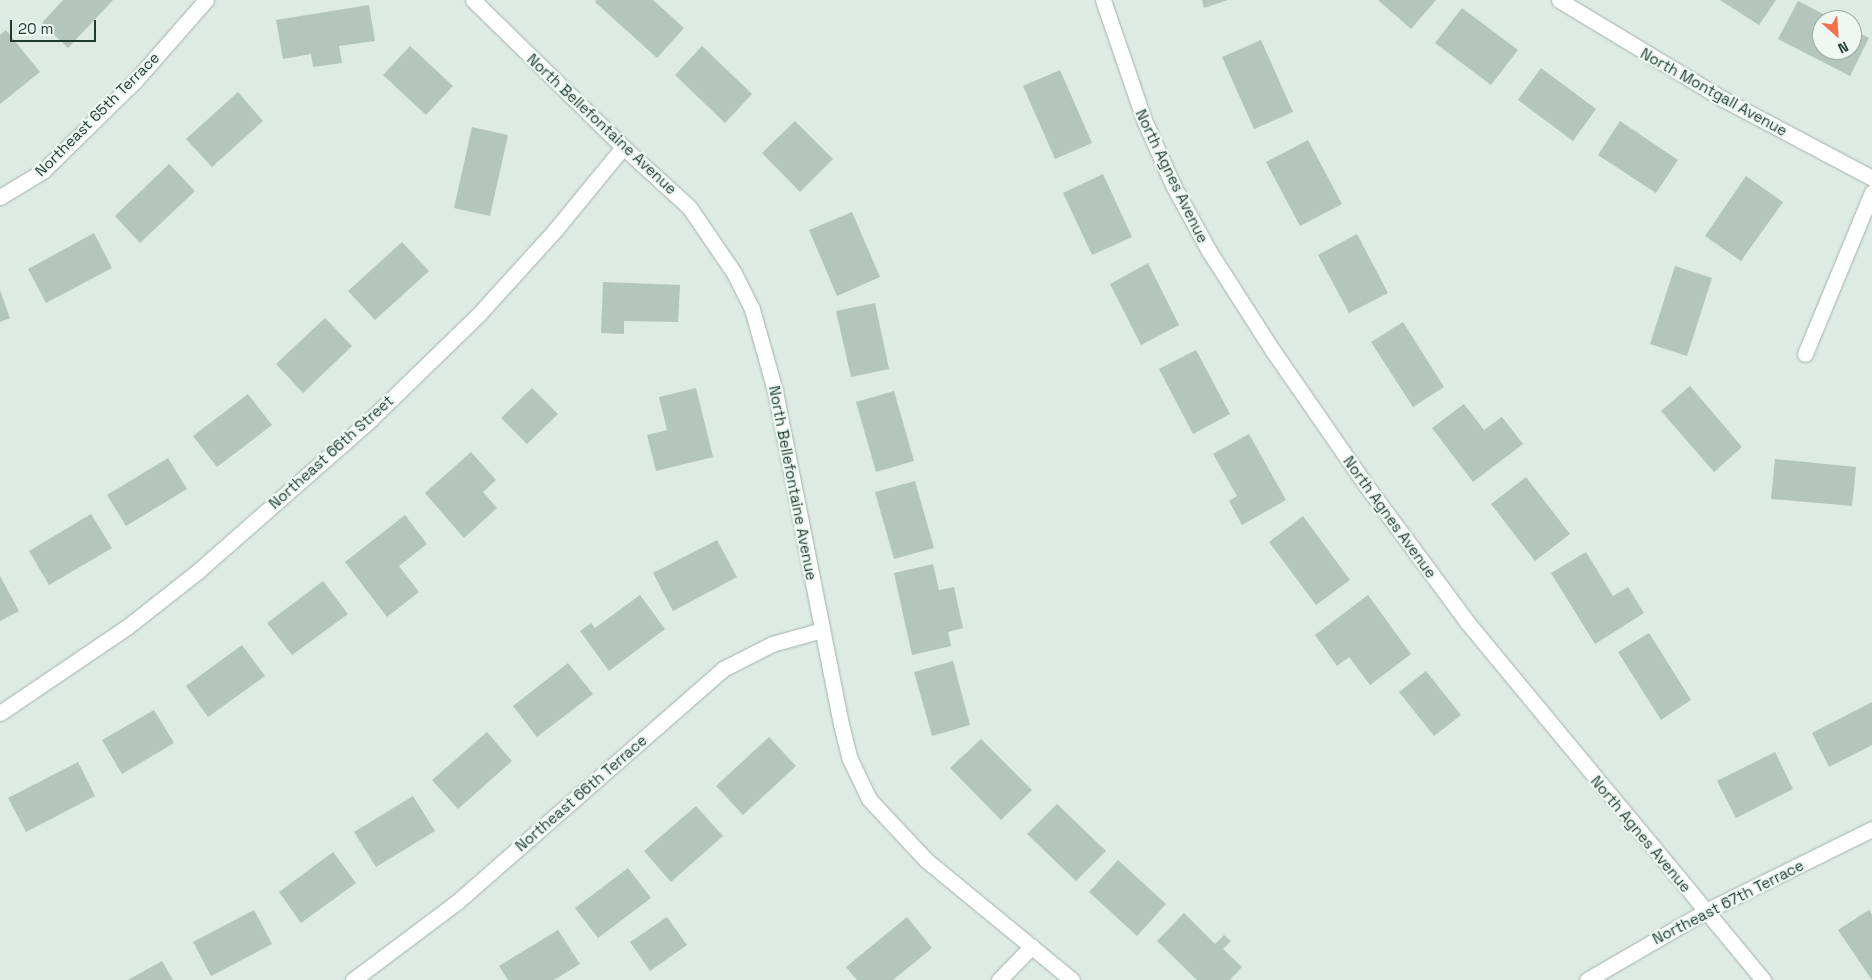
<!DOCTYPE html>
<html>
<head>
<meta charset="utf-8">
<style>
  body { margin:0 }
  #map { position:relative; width:1872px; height:980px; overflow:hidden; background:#deeae4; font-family:"Space Grotesk",sans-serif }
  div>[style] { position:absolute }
  .building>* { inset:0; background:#b3c5bd }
  .roads { filter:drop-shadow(0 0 1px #a1b2ab) drop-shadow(0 0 1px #a1b2ab) }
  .minor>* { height:15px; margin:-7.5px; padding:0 7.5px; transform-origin:7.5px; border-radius:7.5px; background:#fff }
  span { translate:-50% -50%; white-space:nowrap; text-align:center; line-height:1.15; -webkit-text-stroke:4.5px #eef7f2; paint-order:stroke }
  .street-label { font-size:15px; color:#1f3a31 }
  .north { position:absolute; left:1812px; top:10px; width:50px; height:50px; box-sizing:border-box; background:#eef7f2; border:1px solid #9baba5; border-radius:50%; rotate:154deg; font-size:14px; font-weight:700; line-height:20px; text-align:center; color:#1f3a31 }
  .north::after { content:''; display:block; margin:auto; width:18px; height:22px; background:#f66f4f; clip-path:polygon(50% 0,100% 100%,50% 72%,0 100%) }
  .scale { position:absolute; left:10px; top:20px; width:86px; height:22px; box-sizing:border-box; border:2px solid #1f3a31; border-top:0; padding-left:6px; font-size:15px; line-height:18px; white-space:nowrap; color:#1f3a31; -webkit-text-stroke:4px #eef7f2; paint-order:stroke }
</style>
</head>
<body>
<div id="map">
  <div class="building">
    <div style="clip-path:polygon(63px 0,113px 0,68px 48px,42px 23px)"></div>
    <div style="clip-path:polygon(596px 0,653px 0,684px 28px,657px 58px,595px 2px)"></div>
    <div style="clip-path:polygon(1202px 0,1228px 0,1204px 8px)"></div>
    <div style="clip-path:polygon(1378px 0,1436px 0,1411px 29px)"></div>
    <div style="clip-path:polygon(1720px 0,1776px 0,1759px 25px)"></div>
    <div style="clip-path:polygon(1798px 1px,1835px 20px,1822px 20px,1822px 50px,1852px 50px,1852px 29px,1869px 38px,1850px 76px,1778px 39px)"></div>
    <div style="clip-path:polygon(369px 5px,375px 41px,339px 46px,342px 63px,313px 67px,311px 54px,283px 59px,276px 20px)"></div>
    <div style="clip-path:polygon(1462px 8px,1518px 50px,1491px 85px,1435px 43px)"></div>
    <div style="clip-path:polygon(6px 30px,40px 72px,0 104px,0 35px)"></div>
    <div style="clip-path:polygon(1261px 40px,1293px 112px,1254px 129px,1222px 57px)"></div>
    <div style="clip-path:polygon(410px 46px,453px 86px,426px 115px,383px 75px)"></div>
    <div style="clip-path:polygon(702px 46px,752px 94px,725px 123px,675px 75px)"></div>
    <div style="clip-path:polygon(1541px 68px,1596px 109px,1573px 141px,1518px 100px)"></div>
    <div style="clip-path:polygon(1060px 70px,1092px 143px,1055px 159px,1023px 86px)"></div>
    <div style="clip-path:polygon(238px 92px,263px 121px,212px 167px,186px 139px)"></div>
    <div style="clip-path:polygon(795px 121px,833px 159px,800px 192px,762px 153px)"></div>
    <div style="clip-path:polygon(1620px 121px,1678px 160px,1656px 193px,1598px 155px)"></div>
    <div style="clip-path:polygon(472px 127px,508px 135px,490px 216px,454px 208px)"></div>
    <div style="clip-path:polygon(1308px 140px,1342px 204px,1300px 226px,1266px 162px)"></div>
    <div style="clip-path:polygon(169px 164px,195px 191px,140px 243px,115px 216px)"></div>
    <div style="clip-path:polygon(1103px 174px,1132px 237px,1092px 255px,1063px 193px)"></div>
    <div style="clip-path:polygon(1746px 176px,1783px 202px,1741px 261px,1705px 236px)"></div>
    <div style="clip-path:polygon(852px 212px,880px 277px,837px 296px,809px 230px)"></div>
    <div style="clip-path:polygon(94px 233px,112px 268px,46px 303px,28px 269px)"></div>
    <div style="clip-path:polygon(1357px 234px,1388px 293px,1349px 313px,1318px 255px)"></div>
    <div style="clip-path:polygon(402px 242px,429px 271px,375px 320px,348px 291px)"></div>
    <div style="clip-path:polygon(1148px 263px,1179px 325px,1141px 345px,1110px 284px)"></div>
    <div style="clip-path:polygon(1675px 266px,1712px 278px,1687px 356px,1650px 344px)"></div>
    <div style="clip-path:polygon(603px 282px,680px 285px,678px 322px,624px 321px,624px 334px,601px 333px)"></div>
    <div style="clip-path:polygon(0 290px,10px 318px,0 322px)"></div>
    <div style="clip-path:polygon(875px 303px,889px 369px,851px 377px,836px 311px)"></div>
    <div style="clip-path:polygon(325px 318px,352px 346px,303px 393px,276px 364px)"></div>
    <div style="clip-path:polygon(1403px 322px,1444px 387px,1413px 407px,1371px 342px)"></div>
    <div style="clip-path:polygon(1196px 350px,1230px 414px,1193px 434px,1159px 369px)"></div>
    <div style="clip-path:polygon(1690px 386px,1742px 447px,1714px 472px,1661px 411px)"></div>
    <div style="clip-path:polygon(532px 388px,558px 414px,527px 444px,501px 418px)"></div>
    <div style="clip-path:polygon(696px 388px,713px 457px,656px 471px,647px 435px,667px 430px,659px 397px)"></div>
    <div style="clip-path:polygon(894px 391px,914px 461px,876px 472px,856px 402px)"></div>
    <div style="clip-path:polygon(248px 394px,272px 425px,217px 467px,193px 436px)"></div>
    <div style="clip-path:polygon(1464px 404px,1484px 430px,1502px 417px,1523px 444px,1473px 482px,1432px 428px)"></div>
    <div style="clip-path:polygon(1249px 434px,1286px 500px,1242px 525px,1229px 501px,1237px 496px,1213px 454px)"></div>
    <div style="clip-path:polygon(471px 452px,496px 480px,483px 492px,497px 508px,464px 538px,425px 493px)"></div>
    <div style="clip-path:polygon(168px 458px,187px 489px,126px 526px,107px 495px)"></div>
    <div style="clip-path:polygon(1775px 459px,1856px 467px,1852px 506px,1771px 499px)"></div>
    <div style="clip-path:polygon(1526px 477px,1570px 534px,1535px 561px,1491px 504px)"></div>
    <div style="clip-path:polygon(915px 481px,934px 548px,894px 559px,875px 492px)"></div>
    <div style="clip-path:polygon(91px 514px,112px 548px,49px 585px,29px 551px)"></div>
    <div style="clip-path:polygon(405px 515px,427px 544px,399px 566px,419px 592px,387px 617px,345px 562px)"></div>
    <div style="clip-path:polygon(1303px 516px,1350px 580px,1316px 605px,1269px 542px)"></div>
    <div style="clip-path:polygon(717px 540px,737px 577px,673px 611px,653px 573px)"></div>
    <div style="clip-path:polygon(1586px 552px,1613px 596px,1628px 587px,1644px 613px,1595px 644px,1551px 573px)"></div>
    <div style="clip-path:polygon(933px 564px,939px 590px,954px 587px,963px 628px,948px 632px,951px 646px,912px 655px,894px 573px)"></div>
    <div style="clip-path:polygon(0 576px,19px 611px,0 621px)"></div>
    <div style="clip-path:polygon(323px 581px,348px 614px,292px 655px,267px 623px)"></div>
    <div style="clip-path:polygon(640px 595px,665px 629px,609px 671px,580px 631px,591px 623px,595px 628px)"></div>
    <div style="clip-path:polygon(1368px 595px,1411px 654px,1370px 685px,1349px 657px,1337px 666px,1315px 635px)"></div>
    <div style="clip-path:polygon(1649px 633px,1691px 700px,1661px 720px,1618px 652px)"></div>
    <div style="clip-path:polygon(242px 645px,265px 676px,208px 717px,186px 686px)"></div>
    <div style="clip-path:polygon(953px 661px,970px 725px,932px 736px,914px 672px)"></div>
    <div style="clip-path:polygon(568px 663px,593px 694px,537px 737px,513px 706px)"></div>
    <div style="clip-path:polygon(1426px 671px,1461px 715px,1434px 736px,1399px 692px)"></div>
    <div style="clip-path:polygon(1872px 702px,1872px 745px,1829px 767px,1812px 733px)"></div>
    <div style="clip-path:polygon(154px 710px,174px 743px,122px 774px,102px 740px)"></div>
    <div style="clip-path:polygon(487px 732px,512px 761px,458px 809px,432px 780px)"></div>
    <div style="clip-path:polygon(769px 737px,796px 766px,743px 815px,716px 786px)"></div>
    <div style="clip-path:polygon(981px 739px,1032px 790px,1001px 820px,950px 768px)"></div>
    <div style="clip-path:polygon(1775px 752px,1793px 789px,1736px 818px,1717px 781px)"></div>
    <div style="clip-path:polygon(78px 762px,95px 796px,26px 832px,8px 798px)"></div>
    <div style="clip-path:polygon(413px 796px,435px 831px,376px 867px,354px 832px)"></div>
    <div style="clip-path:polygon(1057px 804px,1106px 851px,1076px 881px,1027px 834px)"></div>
    <div style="clip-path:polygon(696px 806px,723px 836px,671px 882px,644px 851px)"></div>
    <div style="clip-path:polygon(333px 852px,356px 883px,301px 923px,279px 892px)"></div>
    <div style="clip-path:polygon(1118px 860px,1166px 904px,1137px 936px,1089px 892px)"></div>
    <div style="clip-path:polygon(628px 868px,651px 898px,598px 938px,575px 908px)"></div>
    <div style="clip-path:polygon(254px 910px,272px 944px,211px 976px,193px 942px)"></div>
    <div style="clip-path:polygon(1869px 910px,1872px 915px,1872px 980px,1838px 930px)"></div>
    <div style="clip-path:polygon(1184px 913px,1215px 944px,1224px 935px,1231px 941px,1223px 949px,1242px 967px,1230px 980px,1197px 980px,1157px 941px)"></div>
    <div style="clip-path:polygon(667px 917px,687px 945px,650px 971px,630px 942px)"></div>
    <div style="clip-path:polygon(907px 917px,932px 948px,893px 980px,857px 980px,846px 967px)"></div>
    <div style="clip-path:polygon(558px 930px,580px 964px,554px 980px,508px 980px,499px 966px)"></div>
    <div style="clip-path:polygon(162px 961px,173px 980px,128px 980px)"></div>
  </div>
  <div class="roads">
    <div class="minor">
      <div style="left:473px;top:0;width:210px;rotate:44.4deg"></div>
      <div style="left:623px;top:147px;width:89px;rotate:42.3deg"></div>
      <div style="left:689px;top:207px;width:80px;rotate:55.7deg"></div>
      <div style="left:734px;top:273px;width:40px;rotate:63.4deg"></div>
      <div style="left:752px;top:309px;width:85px;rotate:74.3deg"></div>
      <div style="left:775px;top:391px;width:339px;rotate:78.8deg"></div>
      <div style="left:841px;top:724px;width:36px;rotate:76deg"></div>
      <div style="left:850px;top:759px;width:44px;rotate:64.6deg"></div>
      <div style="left:869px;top:799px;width:83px;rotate:46.9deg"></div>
      <div style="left:926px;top:860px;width:189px;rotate:39.4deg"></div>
      <div style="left:1103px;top:0;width:127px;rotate:71.1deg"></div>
      <div style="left:1144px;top:120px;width:73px;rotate:65.9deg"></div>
      <div style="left:1174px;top:187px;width:73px;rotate:61.3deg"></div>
      <div style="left:1209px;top:251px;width:119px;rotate:57.4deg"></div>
      <div style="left:1273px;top:351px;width:167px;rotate:55.3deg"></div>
      <div style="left:1368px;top:488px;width:167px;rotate:53.5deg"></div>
      <div style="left:1467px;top:622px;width:465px;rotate:50.4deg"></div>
      <div style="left:1559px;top:0;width:192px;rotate:31.1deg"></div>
      <div style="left:1723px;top:99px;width:169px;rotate:27.9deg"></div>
      <div style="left:0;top:197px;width:50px;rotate:-31.2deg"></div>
      <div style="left:43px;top:171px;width:129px;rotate:-44.4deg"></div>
      <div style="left:135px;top:81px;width:108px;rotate:-48.8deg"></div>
      <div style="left:1805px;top:354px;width:175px;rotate:-67.5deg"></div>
      <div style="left:0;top:713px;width:153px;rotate:-34.1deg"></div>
      <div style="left:127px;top:627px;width:89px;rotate:-38.2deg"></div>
      <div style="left:197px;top:572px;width:230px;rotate:-41.3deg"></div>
      <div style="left:370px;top:420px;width:152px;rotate:-44.2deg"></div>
      <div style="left:479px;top:314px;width:115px;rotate:-47.8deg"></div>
      <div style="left:556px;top:229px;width:106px;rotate:-50.7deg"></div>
      <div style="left:353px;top:980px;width:130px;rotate:-36.9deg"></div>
      <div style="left:457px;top:902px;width:354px;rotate:-41.2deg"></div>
      <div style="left:723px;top:669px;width:55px;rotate:-27deg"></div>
      <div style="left:772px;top:644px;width:52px;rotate:-15.6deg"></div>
      <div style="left:999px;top:980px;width:47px;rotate:-45.9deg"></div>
      <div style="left:1587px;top:980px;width:138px;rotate:-30.1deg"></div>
      <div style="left:1706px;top:911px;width:185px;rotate:-26.3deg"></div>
    </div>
  </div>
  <div class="street-label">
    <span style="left:1714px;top:92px;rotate:29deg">North Montgall Avenue</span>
    <span style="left:97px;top:114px;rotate:-45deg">Northeast 65th Terrace</span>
    <span style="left:602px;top:124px;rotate:43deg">North Bellefontaine Avenue</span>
    <span style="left:1172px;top:176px;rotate:64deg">North Agnes Avenue</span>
    <span style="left:331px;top:452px;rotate:-42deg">Northeast 66th Street</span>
    <span style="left:793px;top:483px;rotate:79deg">North Bellefontaine Avenue</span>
    <span style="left:1390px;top:517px;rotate:54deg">North Agnes Avenue</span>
    <span style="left:581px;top:793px;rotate:-41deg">Northeast 66th Terrace</span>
    <span style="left:1641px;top:834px;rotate:50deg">North Agnes Avenue</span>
    <span style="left:1728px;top:902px;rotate:-27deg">Northeast 67th Terrace</span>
  </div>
  <div class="north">N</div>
  <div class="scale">20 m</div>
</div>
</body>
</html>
